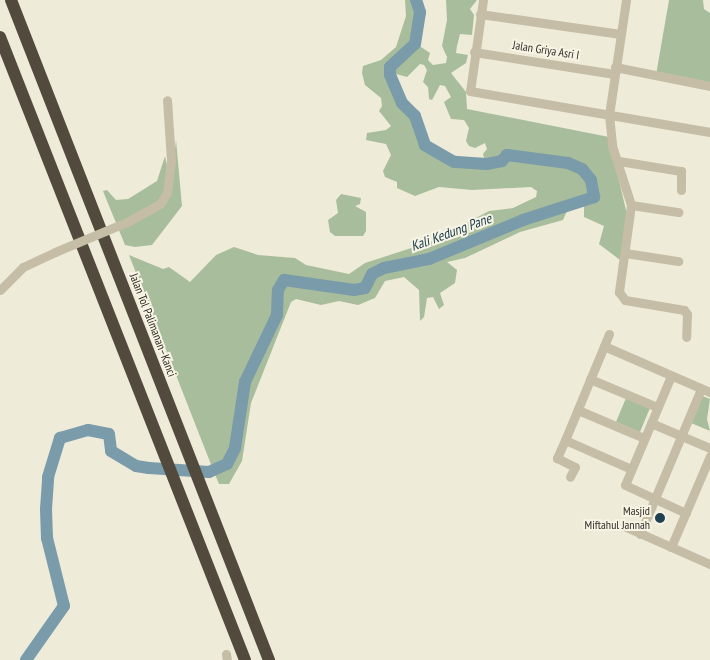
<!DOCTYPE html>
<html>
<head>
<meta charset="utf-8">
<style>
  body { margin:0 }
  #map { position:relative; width:710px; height:660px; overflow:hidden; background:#efebd9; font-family:"PT Sans Narrow",sans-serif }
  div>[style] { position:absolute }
  .green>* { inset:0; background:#a8bd9b }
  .river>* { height:12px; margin:-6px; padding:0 6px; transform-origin:6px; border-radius:6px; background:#7a9baa }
  .minor>* { height:9px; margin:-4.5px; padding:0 4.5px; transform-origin:4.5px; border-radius:4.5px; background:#c6bda6 }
  .highway>* { height:12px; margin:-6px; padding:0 6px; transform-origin:6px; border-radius:6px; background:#534a3e }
  .minor-bridge>* { height:9px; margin:-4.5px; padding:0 4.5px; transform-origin:4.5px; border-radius:4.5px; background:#c6bda6 }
  .dots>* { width:14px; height:14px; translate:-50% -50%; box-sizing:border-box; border:2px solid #f7f4e5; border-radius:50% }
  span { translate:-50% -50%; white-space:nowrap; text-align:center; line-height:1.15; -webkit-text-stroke:4px #f7f4e5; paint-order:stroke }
  .street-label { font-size:12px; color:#332e26 }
  .poi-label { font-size:12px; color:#332e26 }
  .right { translate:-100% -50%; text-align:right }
  .water-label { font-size:14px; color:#1f4051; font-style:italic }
</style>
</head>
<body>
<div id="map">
  <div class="green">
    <div style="clip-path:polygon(405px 0,413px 0,418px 12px,416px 30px,413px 43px,388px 66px,387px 75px,400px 104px,412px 117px,423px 146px,454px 165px,486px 167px,504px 164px,508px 158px,568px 166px,580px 172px,588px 181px,591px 195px,523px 218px,428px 256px,384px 266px,370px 273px,363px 285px,354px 287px,282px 278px,275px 290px,275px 314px,243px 381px,233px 447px,226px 461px,212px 467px,129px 255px,163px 269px,169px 267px,190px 282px,216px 255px,234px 247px,258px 255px,295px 258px,306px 265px,349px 274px,365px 263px,433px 241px,489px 211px,513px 208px,536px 197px,537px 191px,531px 187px,472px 190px,439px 187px,415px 196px,397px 188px,397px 182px,385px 177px,383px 171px,391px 155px,386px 144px,366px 140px,367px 133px,386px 130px,391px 126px,379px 111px,382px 106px,381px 98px,365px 85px,362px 73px,363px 66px,381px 60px,396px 47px,406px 16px)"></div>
    <div style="clip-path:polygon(446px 0,477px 0,470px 9px,474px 15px,472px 35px,460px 34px,457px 46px,456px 53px,468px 55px,466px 63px,451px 73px,466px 92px,467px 109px,609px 137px,628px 219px,620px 260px,599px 244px,604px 226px,584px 217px,584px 206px,597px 198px,593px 179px,584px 167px,542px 155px,506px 153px,501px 159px,485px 162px,483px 154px,487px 149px,485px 143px,475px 148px,469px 146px,466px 141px,469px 128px,464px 120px,451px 119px,444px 102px,451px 97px,445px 86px,440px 85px,432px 100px,429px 99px,428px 87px,423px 82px,427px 70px,424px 65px,420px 64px,407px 77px,396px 74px,393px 68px,418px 45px,430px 53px,428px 60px,433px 65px,446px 63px,447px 57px,442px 46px,447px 20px)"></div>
    <div style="clip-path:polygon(669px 0,703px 0,704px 9px,710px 13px,710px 84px,656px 75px)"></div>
    <div style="clip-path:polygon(176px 140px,182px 206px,152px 245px,135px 247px,125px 245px,103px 191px,107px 190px,116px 200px,128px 199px,157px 181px,165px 156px,171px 187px)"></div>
    <div style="clip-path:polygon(341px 194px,361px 198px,360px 204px,355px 206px,366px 212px,366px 231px,363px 236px,335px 236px,330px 232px,328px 220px,338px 213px,336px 200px)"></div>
    <div style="clip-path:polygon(567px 211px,563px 220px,520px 232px,465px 258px,447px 262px,457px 270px,455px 283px,440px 293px,444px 305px,439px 309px,433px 297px,427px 298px,424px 317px,420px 321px,419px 290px,404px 277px,385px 281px,375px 298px,358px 305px,339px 301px,321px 305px,296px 299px,291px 302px,251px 403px,242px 461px,229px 484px,219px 484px,214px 472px,229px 466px,238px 449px,248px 383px,280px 316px,281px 291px,285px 283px,354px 292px,367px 290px,374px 276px,385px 271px,430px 261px,524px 223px)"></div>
    <div style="clip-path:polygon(702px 396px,710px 399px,707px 419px,710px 431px,691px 423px)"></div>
    <div style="clip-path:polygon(626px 398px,650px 408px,640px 432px,616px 422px)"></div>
  </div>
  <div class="river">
    <div style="left:26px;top:660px;width:66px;rotate:-54.9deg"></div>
    <div style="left:64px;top:606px;width:70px;rotate:-104deg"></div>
    <div style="left:47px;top:538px;width:29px;rotate:-92deg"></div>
    <div style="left:46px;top:509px;width:32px;rotate:-86deg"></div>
    <div style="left:48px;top:477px;width:41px;rotate:-72.9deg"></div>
    <div style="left:60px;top:438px;width:29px;rotate:-16deg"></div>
    <div style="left:88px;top:430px;width:21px;rotate:11deg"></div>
    <div style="left:109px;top:434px;width:17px;rotate:83deg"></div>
    <div style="left:111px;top:451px;width:29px;rotate:31deg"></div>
    <div style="left:136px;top:466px;width:13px;rotate:9deg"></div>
    <div style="left:149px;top:468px;width:60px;rotate:3.8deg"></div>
    <div style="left:209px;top:472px;width:20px;rotate:-24deg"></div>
    <div style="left:227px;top:464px;width:18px;rotate:-63deg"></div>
    <div style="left:235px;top:448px;width:67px;rotate:-81.4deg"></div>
    <div style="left:245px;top:382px;width:74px;rotate:-64.5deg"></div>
    <div style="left:277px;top:315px;width:25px;rotate:-88deg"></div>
    <div style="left:278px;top:290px;width:12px;rotate:-59deg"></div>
    <div style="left:284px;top:280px;width:71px;rotate:8.1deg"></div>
    <div style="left:354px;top:290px;width:11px;rotate:-10deg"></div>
    <div style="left:365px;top:288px;width:16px;rotate:-63deg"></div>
    <div style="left:372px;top:274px;width:13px;rotate:-27deg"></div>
    <div style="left:384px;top:268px;width:46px;rotate:-11.3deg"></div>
    <div style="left:429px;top:259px;width:102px;rotate:-22.5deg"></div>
    <div style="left:523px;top:220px;width:75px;rotate:-17.9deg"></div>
    <div style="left:594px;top:197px;width:17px;rotate:-100deg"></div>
    <div style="left:591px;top:180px;width:14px;rotate:-129deg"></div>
    <div style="left:582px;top:169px;width:15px;rotate:-157deg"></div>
    <div style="left:568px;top:163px;width:62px;rotate:-172.5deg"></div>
    <div style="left:507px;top:155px;width:8px;rotate:130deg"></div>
    <div style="left:502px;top:161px;width:16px;rotate:169deg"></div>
    <div style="left:486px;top:164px;width:32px;rotate:-176deg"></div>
    <div style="left:454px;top:162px;width:34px;rotate:-150deg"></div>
    <div style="left:425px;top:145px;width:31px;rotate:-109deg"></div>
    <div style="left:415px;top:116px;width:18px;rotate:-135deg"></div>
    <div style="left:402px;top:103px;width:30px;rotate:-113deg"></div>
    <div style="left:390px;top:75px;width:8px;rotate:-90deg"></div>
    <div style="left:390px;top:67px;width:34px;rotate:-43deg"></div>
    <div style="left:415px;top:44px;width:32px;rotate:-81deg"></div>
    <div style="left:420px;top:12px;width:13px;rotate:-108deg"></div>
  </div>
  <div class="minor">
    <div style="left:483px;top:0;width:92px;rotate:98.1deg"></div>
    <div style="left:470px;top:91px;width:243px;rotate:9.7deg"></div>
    <div style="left:626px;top:0;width:116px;rotate:98.4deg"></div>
    <div style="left:609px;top:115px;width:31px;rotate:84deg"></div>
    <div style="left:612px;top:146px;width:62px;rotate:72.1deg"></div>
    <div style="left:631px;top:205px;width:88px;rotate:97.9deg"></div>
    <div style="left:619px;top:292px;width:10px;rotate:53deg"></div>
    <div style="left:625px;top:300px;width:60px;rotate:9.6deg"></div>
    <div style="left:684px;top:310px;width:5px;rotate:53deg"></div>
    <div style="left:687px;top:314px;width:23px;rotate:92deg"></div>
    <div style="left:480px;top:14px;width:142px;rotate:8.1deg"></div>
    <div style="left:474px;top:52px;width:142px;rotate:8.9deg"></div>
    <div style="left:615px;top:67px;width:97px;rotate:11.3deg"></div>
    <div style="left:619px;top:161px;width:63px;rotate:9.2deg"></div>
    <div style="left:681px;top:171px;width:19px;rotate:90deg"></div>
    <div style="left:631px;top:205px;width:48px;rotate:8.5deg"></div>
    <div style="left:129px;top:221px;width:35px;rotate:-29deg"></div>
    <div style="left:160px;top:204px;width:13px;rotate:-58deg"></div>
    <div style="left:167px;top:193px;width:33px;rotate:-83deg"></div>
    <div style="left:171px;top:160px;width:60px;rotate:-93.8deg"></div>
    <div style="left:625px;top:253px;width:54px;rotate:8.6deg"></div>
    <div style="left:0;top:290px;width:33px;rotate:-45deg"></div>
    <div style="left:23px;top:267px;width:35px;rotate:-25deg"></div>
    <div style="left:609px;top:334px;width:115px;rotate:112.5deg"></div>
    <div style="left:565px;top:440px;width:72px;rotate:23.7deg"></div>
    <div style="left:604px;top:346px;width:116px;rotate:23.5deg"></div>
    <div style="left:671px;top:376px;width:118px;rotate:112.9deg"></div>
    <div style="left:625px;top:485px;width:67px;rotate:24.7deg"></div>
    <div style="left:590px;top:379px;width:73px;rotate:22.7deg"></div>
    <div style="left:578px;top:410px;width:72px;rotate:23deg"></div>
    <div style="left:651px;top:423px;width:64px;rotate:23deg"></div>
    <div style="left:565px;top:440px;width:20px;rotate:114deg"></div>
    <div style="left:557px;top:458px;width:20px;rotate:27deg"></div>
    <div style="left:575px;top:467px;width:11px;rotate:117deg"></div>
    <div style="left:626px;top:527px;width:92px;rotate:23.8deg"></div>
    <div style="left:640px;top:534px;width:157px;rotate:-67.2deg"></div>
    <div style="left:671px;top:547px;width:99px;rotate:-66.8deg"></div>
    <div style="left:226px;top:654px;width:6px;rotate:81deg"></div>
  </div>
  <div class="highway">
    <div style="left:11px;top:0;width:709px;rotate:68.65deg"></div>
    <div style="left:0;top:37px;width:669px;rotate:68.53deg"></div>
  </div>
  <div class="minor-bridge">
    <div style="left:55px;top:252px;width:80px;rotate:-22.7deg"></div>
  </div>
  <div class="dots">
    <div style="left:660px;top:518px;background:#1f4051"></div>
  </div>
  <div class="street-label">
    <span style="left:546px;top:50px;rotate:9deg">Jalan Griya Asri I</span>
    <span style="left:153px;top:325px;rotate:69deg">Jalan Tol Palimanan–Kanci</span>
  </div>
  <div class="poi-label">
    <span class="right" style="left:650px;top:518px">Masjid<br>Miftahul Jannah</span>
  </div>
  <div class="water-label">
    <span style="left:451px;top:232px;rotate:-20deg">Kali Kedung Pane</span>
  </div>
</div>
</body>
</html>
